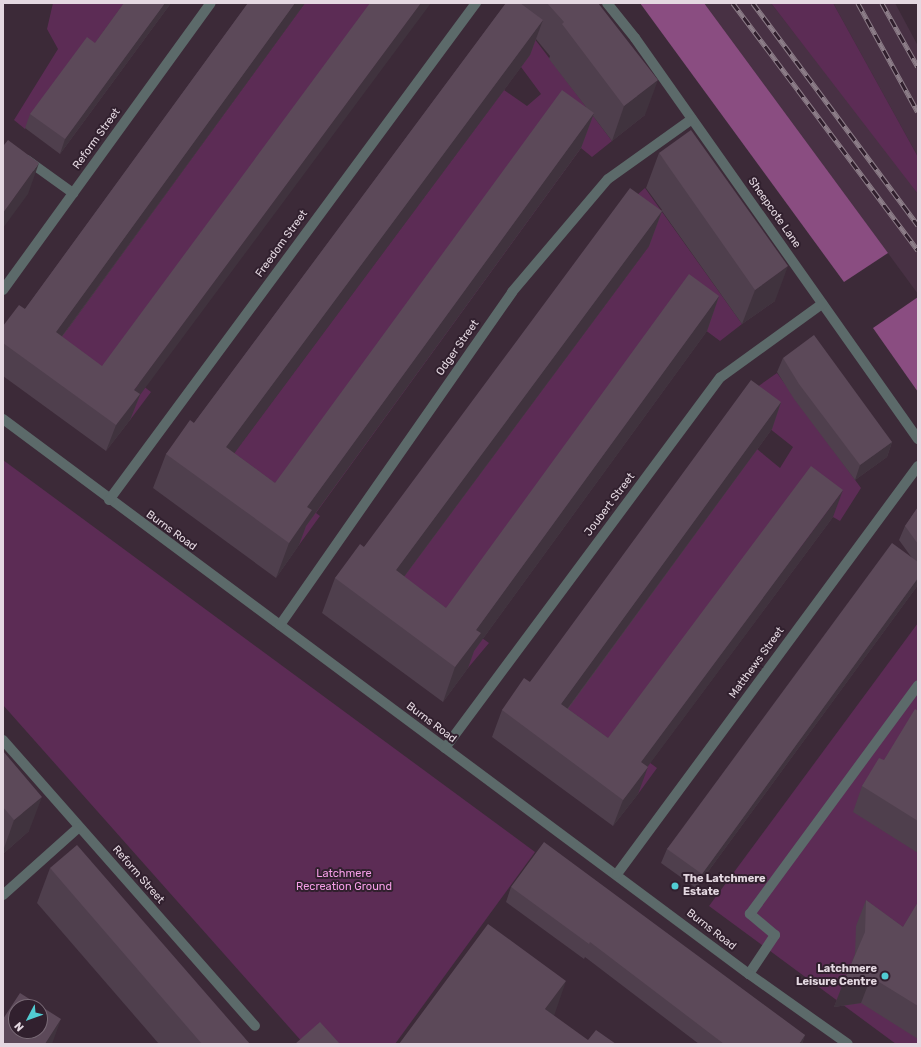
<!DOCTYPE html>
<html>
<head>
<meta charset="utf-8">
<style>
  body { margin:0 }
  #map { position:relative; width:921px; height:1047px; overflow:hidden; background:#3c2a38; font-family:Rubik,sans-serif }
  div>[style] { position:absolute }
  .built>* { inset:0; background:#483144 }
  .green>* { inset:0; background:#5c2c55 }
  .forest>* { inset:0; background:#8a4d81 }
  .lane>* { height:10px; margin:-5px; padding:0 5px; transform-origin:5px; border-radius:5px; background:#5c6a6a }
  .street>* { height:10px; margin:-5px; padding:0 5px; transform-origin:5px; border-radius:5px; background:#5c6a6a }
  .rail>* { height:4.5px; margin-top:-2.25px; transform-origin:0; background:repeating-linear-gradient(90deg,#31202e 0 9px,#8c7d88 0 18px); box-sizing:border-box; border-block:1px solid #8c7d88 }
  .wall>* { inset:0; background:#4f3f4d }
  .shaded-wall>* { inset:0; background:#40333e }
  .building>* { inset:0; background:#5c4959 }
  .dots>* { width:11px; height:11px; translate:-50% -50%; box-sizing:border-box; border:2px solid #31202e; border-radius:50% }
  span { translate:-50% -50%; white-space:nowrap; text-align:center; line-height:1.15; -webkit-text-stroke:4px #31202e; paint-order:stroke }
  .street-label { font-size:11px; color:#e4d8e1 }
  .park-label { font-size:11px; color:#f59ee7 }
  .poi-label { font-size:11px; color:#e4d8e1; font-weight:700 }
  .left { translate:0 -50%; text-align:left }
  .right { translate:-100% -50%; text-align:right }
  .frame { position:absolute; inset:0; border:4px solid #e4d8e1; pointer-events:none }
  .north { position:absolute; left:8px; top:999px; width:40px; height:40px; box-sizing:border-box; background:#31202e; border:1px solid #796a76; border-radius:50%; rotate:229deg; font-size:11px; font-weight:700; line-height:16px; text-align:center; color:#e4d8e1 }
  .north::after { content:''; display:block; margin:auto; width:14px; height:18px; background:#51ccd2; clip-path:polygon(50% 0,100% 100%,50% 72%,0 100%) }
</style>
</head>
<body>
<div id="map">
  <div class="built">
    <div style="clip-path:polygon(704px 3px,771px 3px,899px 167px,918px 194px,918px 294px)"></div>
    <div style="clip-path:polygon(833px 3px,895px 3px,918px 46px,918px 157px)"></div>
  </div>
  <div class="green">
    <div style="clip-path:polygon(53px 3px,130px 3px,90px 58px,81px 52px,25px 129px,14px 120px,58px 49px,47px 29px)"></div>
    <div style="clip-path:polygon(305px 3px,380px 3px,121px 369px,151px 392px,130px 420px,100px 398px,30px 302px,67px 330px)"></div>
    <div style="clip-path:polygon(771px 3px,833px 3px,918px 157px,918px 194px)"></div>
    <div style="clip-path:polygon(512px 9px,612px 141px,592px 157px,581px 148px,316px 513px,320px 516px,299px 545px,177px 455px,234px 453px,504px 90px,527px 106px,541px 94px,521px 67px,490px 43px)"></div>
    <div style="clip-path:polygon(645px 188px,742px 324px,720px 341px,677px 309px,457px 620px,489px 643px,468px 668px,402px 579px,649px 246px,611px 218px)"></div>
    <div style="clip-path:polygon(777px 373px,861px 488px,840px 521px,833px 517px,618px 739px,657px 768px,638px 794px,575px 748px,534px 677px,571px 704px,757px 449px,780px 468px,793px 447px,736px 402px)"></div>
    <div style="clip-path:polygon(3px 460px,535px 852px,395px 1044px,304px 1044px,3px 705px)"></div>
    <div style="clip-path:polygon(918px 623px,918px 1044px,896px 1044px,709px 906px)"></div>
  </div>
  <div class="forest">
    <div style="clip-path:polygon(640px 3px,704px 3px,888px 253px,844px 282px)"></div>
    <div style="clip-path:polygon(918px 297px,918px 392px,873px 328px)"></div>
  </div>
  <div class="lane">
    <div style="left:749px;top:974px;width:47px;rotate:-56.3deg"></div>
    <div style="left:775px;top:935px;width:33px;rotate:-140deg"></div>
    <div style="left:750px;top:914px;width:284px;rotate:-53.7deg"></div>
  </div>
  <div class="street">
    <div style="left:607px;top:3px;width:45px;rotate:51.3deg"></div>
    <div style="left:635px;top:38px;width:491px;rotate:54.8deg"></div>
    <div style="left:27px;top:160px;width:57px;rotate:35.7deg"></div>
    <div style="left:3px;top:290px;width:354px;rotate:-54.1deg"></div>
    <div style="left:3px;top:419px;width:930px;rotate:36.65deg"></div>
    <div style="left:749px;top:974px;width:121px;rotate:35.3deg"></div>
    <div style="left:109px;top:500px;width:618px;rotate:-53.56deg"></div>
    <div style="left:280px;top:625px;width:406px;rotate:-55.1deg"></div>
    <div style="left:512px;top:292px;width:148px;rotate:-49.7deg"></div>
    <div style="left:608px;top:179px;width:103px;rotate:-35.5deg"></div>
    <div style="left:3px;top:740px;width:381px;rotate:48.6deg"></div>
    <div style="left:445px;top:748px;width:462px;rotate:-53.4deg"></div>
    <div style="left:721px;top:377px;width:125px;rotate:-35.9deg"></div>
    <div style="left:617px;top:874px;width:507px;rotate:-53.58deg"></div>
    <div style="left:3px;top:895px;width:102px;rotate:-41.8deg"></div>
  </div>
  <div class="rail">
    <div style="left:733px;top:3px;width:309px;rotate:53.2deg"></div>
    <div style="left:753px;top:3px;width:277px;rotate:53.4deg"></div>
    <div style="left:858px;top:3px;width:124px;rotate:61.2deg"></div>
    <div style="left:882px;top:3px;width:73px;rotate:60.6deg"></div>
  </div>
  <div class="wall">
    <div style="clip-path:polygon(124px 3px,171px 3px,60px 154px,25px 128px,30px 114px,95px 43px)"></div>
    <div style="clip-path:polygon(248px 3px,305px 3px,62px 337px,140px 395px,130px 420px,106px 451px,3px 376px,3px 326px,25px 309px)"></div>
    <div style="clip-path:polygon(evenodd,506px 3px,598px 3px,645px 115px,612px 141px,593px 116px,581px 148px,306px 526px,299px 545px,276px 578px,153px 488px,166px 454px,194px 423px,506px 3px,536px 39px,550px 56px,549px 59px,586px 107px,275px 483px,234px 453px,530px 55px,536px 39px)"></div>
    <div style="clip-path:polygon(659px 153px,775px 301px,742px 324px,662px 211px,649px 246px,404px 577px,446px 608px,719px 296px,707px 331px,474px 651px,468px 668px,443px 702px,322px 613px,335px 578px,364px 547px,662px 210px,646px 188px)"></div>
    <div style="clip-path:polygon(783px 358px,892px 442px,887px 457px,855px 480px,794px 399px,777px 372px)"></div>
    <div style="clip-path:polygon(781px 402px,772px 429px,568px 709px,608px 738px,833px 517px,647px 767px,638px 794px,613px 826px,492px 737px,502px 710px,530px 682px)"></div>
    <div style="clip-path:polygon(918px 507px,918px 585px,696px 888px,661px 863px,667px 849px,912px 558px,899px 540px,905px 526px)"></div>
    <div style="clip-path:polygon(918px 711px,918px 853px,853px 812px,862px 786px,884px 760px)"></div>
    <div style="clip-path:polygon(3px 751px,29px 831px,3px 854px)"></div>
    <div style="clip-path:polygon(50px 868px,250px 1044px,159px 1044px,37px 903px)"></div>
    <div style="clip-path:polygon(511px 887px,805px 1035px,802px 1044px,699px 1044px,585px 957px,584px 959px,506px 902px)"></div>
    <div style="clip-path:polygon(866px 900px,903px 927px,918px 902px,918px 1039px,861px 1003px,834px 1007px,855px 954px,856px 926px)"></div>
  </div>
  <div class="shaded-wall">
    <div style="clip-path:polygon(165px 3px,171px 3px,60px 154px,65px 139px)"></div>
    <div style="clip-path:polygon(295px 3px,305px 3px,46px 358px,56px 332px)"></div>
    <div style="clip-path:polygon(421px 3px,431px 3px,140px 395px,130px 420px,106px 451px,116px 425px,134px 390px)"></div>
    <div style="clip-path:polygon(543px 20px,530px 55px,213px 482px,226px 447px)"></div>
    <div style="clip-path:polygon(658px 80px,645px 115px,612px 141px,624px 106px)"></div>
    <div style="clip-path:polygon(594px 113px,581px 148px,306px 526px,299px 545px,276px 578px,289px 543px,307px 507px)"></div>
    <div style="clip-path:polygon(39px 163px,28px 194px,3px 228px,3px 213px)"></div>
    <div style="clip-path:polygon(662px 211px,649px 246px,383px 605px,396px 570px)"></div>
    <div style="clip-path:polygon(788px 266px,775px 301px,742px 324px,755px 290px)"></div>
    <div style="clip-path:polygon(719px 296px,707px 331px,474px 651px,468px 668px,443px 702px,455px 667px,476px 630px)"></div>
    <div style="clip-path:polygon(781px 402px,772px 429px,551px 731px,561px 704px)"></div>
    <div style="clip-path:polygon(892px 442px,887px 457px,855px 480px,860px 465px)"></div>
    <div style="clip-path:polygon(843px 490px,833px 517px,631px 789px,641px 762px)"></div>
    <div style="clip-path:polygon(918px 578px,918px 585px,696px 888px,702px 874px)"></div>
    <div style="clip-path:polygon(648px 767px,638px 794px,613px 826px,623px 800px)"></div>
    <div style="clip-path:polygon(42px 797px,29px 831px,3px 854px,3px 851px,14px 820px)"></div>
    <div style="clip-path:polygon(871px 977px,861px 1003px,834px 1007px,844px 981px)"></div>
    <div style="clip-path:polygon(566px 981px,554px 1016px,545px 1009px)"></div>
    <div style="clip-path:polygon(61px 1019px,52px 1044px,45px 1044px)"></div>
    <div style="clip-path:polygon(805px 1035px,802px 1044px,799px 1044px)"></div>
  </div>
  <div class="building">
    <div style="clip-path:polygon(124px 3px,165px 3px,65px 139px,30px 114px,87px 37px,95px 43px)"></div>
    <div style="clip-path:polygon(248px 3px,295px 3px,56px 332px,102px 366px,370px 3px,421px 3px,134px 390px,140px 394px,116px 425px,3px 343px,3px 326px,19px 305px,25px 309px)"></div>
    <div style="clip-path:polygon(506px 3px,520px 3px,543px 20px,226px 447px,275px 483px,562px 90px,594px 113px,307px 507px,312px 510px,289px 543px,166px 454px,190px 420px,194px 423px)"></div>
    <div style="clip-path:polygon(547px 3px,598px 3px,658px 80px,624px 106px,562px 24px,564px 22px)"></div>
    <div style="clip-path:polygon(691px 130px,788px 266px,755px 290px,659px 153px)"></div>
    <div style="clip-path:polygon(8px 140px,39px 163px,3px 213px,3px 145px,4px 145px)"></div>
    <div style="clip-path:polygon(630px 188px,662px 211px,396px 570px,446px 608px,689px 274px,719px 296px,476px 630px,481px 633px,455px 667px,335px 578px,360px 544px,364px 547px)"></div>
    <div style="clip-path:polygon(814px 335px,892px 442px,860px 465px,799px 384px,783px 358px)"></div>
    <div style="clip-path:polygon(751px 380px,781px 402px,561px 704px,608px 738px,811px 466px,843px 490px,641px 762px,648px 767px,623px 800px,502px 710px,524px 678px,530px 682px)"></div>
    <div style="clip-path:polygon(918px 507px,918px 544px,905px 526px)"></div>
    <div style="clip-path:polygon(892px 543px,918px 562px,918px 578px,702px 874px,667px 849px)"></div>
    <div style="clip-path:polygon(915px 709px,918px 711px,918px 821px,862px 786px,879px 758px,884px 760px)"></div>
    <div style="clip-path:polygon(3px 751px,42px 797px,14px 820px,3px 807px)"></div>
    <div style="clip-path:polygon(544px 842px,805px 1035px,799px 1044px,724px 1044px,590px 942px,589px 944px,511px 887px)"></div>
    <div style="clip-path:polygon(77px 845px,250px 1044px,202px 1044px,50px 868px)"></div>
    <div style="clip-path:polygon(866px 900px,903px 927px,918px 902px,918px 1006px,871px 977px,844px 981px,865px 932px)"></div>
    <div style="clip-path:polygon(488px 924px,566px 981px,545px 1009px,588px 1040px,596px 1030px,616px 1044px,399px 1044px)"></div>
    <div style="clip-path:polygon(evenodd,20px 993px,61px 1019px,45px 1044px,3px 1044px,3px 1019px,20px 993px,16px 1007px,40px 1007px,40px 1031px,16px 1031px,16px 1007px)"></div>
    <div style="clip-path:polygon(320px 1022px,340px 1044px,295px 1044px)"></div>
  </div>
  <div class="dots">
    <div style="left:675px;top:886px;background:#51ccd2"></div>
    <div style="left:885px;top:976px;background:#51ccd2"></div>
  </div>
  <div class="street-label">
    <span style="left:97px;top:139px;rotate:-54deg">Reform Street</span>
    <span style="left:774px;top:213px;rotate:55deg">Sheepcote Lane</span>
    <span style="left:282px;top:244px;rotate:-54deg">Freedom Street</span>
    <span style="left:458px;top:348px;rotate:-55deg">Odger Street</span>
    <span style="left:610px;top:505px;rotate:-53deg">Joubert Street</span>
    <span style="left:171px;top:531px;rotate:36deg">Burns Road</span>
    <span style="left:757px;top:663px;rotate:-54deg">Matthews Street</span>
    <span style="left:431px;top:723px;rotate:37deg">Burns Road</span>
    <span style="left:138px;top:875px;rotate:49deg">Reform Street</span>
    <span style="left:711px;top:930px;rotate:38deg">Burns Road</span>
  </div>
  <div class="park-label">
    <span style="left:344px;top:881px">Latchmere<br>Recreation Ground</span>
  </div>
  <div class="poi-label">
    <span class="left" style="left:683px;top:886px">The Latchmere<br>Estate</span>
    <span class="right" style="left:877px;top:976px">Latchmere<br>Leisure Centre</span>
  </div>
  <div class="frame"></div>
  <div class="north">N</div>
</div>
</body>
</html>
